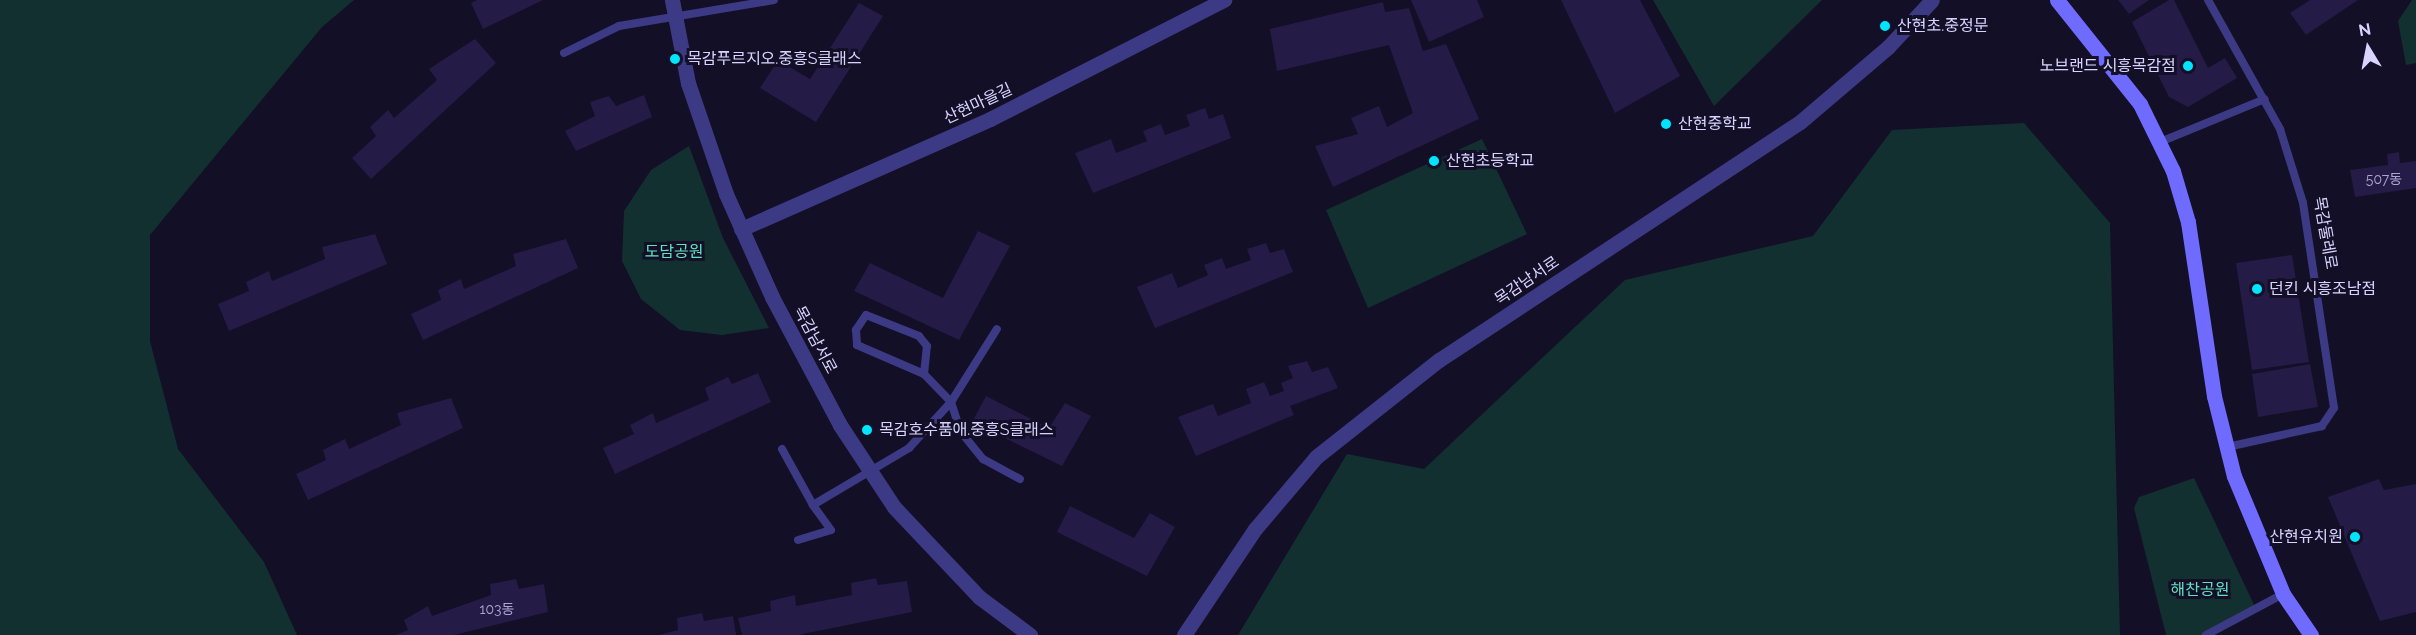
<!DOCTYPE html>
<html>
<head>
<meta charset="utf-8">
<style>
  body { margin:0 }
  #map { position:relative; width:2416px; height:635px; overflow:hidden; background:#130f26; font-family:Raleway,"Noto Sans KR",sans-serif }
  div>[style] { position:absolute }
  .green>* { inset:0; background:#12302f }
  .building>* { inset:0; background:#241b47 }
  .lane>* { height:8px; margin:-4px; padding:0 4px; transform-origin:4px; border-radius:4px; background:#3d3a85 }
  .street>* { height:15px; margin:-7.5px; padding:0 7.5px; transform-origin:7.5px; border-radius:7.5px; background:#3d3a85 }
  .secondary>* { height:15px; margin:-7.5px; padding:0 7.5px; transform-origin:7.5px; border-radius:7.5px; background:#6f6bff }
  .dots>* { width:16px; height:16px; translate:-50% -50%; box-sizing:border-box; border:3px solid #130f26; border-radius:50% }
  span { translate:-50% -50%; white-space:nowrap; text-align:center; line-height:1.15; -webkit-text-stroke:6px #130f26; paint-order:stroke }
  .number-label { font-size:14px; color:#aca6d1 }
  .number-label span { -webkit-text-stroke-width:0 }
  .poi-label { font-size:16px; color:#d9d4ff }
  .left { translate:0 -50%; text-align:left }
  .right { translate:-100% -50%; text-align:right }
  .street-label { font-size:16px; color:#d9d4ff }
  .park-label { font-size:16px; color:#5fe0c0 }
  .north { position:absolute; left:2338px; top:18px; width:60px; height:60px; -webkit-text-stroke:4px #130f26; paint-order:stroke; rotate:350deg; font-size:16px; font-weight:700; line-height:24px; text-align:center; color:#d9d4ff }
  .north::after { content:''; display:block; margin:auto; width:21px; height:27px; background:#d9d4ff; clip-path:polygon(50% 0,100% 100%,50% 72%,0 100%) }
</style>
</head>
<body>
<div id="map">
  <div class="green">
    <div style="clip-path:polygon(0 0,354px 0,322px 27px,150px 235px,150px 341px,178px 449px,264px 562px,297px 635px,0 635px)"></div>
    <div style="clip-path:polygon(1653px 0,1822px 0,1714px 106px)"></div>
    <div style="clip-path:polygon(2412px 0,2416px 0,2416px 63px,2406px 65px,2398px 21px)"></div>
    <div style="clip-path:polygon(2024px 123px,2110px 223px,2120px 635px,1238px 635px,1347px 454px,1424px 469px,1625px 280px,1813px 236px,1892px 130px)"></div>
    <div style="clip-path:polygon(1482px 139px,1527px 234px,1368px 308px,1326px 210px)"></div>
    <div style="clip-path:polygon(689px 146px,723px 238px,769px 328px,722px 335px,680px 330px,641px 299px,622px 261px,624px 211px,651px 170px)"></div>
    <div style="clip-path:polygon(2194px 478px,2257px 611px,2211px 635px,2166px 635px,2134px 508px,2139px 497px)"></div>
  </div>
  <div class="building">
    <div style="clip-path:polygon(477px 0,543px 0,483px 29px,471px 3px)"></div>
    <div style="clip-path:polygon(1411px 0,1477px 0,1484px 17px,1429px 42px)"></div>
    <div style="clip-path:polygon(1561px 0,1640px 0,1680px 76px,1615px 113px)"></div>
    <div style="clip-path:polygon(2118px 0,2149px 0,2129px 14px)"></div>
    <div style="clip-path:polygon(2169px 0,2174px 0,2208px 68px,2225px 58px,2237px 78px,2188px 107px,2169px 97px,2132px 22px)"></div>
    <div style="clip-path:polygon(2310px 0,2358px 0,2306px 35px,2290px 13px)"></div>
    <div style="clip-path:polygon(1383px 2px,1385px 12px,1409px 8px,1423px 51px,1446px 44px,1479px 119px,1333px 187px,1315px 146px,1358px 134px,1351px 118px,1379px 106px,1387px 127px,1413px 113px,1389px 45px,1277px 71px,1270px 29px)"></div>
    <div style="clip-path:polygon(859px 3px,883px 16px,816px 122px,760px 88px,778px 60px,810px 79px)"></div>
    <div style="clip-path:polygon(475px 39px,496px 63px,371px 179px,352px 158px,376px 136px,370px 127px,388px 110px,394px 118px,437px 80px,429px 69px)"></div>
    <div style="clip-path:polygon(644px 95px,652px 117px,576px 151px,565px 131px,595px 116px,590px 102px,609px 96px,616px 106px)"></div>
    <div style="clip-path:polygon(1205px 108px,1209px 119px,1223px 114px,1231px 138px,1093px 193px,1075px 153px,1111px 139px,1116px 153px,1147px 141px,1143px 131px,1161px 124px,1165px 135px,1190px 126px,1186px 115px)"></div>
    <div style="clip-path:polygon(2399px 152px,2400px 163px,2416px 161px,2416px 188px,2355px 197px,2350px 170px,2388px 165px,2387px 154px)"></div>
    <div style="clip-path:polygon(978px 231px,1010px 246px,959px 340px,854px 291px,870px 263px,943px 298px)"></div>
    <div style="clip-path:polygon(375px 234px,387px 264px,229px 331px,218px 304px,249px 291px,246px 282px,269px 271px,272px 281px,325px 259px,322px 247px)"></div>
    <div style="clip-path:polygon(566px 239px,578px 268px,423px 340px,411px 314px,441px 300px,438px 290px,461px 279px,464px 289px,516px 266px,513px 254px)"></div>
    <div style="clip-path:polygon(1266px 243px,1270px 253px,1284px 249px,1293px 272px,1155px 328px,1137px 287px,1172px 273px,1178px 288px,1208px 275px,1204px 265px,1222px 258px,1226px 269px,1251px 260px,1247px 249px)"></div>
    <div style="clip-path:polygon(2292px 255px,2309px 362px,2252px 370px,2236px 263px)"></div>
    <div style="clip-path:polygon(1307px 361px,1312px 372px,1328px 367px,1338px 388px,1290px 406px,1294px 415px,1196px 456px,1178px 417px,1213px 404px,1218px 416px,1251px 403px,1246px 389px,1264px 382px,1270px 396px,1284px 391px,1281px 383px,1293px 378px,1288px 366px)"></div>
    <div style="clip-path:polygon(2310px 364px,2318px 407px,2258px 417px,2252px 374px)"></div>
    <div style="clip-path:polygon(758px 373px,771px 402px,615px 474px,603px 448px,634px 434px,630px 425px,653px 413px,656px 423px,709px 400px,705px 388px,728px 377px,732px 384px)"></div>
    <div style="clip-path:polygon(986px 396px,1049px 428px,1065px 403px,1091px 416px,1062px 466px,972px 422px)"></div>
    <div style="clip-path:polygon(451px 398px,463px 428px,308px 500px,296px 474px,326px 460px,323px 450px,345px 439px,349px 449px,401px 425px,397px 413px)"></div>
    <div style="clip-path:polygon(2379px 479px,2384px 490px,2416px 484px,2416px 612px,2380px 621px,2328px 497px)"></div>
    <div style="clip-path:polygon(1070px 506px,1134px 538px,1150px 513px,1175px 527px,1147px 576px,1057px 532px)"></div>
    <div style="clip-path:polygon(876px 578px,878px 585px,907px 581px,912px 612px,798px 635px,742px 635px,738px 618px,771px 611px,770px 601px,795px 595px,796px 606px,852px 595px,851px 583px)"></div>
    <div style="clip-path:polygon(516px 579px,519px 589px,544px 584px,548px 612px,454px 635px,396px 635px,408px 630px,404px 620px,428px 606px,432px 616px,491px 595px,490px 584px)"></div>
    <div style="clip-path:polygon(702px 613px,704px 621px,733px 616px,736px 635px,659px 635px,678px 630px,677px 618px)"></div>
  </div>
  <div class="lane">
    <div style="left:2208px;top:0;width:148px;rotate:60.8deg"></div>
    <div style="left:2280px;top:129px;width:77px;rotate:72.7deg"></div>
    <div style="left:2303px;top:203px;width:207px;rotate:81.4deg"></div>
    <div style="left:2334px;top:408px;width:22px;rotate:124deg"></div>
    <div style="left:2322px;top:426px;width:97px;rotate:167.5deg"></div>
    <div style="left:564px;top:53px;width:61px;rotate:-26.1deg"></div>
    <div style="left:619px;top:26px;width:157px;rotate:-9.5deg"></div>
    <div style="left:2160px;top:142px;width:113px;rotate:-22.3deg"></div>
    <div style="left:924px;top:374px;width:28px;rotate:-84deg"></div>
    <div style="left:927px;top:346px;width:13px;rotate:-129deg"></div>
    <div style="left:919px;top:336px;width:57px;rotate:-158.4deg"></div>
    <div style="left:866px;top:315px;width:18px;rotate:124deg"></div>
    <div style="left:856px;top:330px;width:15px;rotate:86deg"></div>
    <div style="left:857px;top:345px;width:73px;rotate:23.4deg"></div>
    <div style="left:924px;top:374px;width:39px;rotate:46deg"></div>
    <div style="left:951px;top:402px;width:32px;rotate:72deg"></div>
    <div style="left:961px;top:432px;width:35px;rotate:51deg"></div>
    <div style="left:983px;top:459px;width:42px;rotate:28.4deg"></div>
    <div style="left:782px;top:449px;width:64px;rotate:61deg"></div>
    <div style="left:813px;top:505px;width:112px;rotate:-30.7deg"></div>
    <div style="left:909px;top:448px;width:62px;rotate:-47.6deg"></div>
    <div style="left:951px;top:402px;width:86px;rotate:-57.8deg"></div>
    <div style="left:798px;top:540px;width:34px;rotate:-17deg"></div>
    <div style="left:831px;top:530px;width:31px;rotate:-126deg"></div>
    <div style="left:2206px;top:635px;width:87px;rotate:-28deg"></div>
  </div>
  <div class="street">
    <div style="left:672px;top:0;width:85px;rotate:79.1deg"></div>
    <div style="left:688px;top:83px;width:117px;rotate:71.1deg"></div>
    <div style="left:726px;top:194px;width:113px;rotate:65.9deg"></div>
    <div style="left:772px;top:297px;width:145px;rotate:62deg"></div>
    <div style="left:840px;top:425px;width:98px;rotate:56.6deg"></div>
    <div style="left:894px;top:507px;width:124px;rotate:46.6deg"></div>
    <div style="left:979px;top:597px;width:64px;rotate:36.7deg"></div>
    <div style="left:741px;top:229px;width:272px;rotate:-23.8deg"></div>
    <div style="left:990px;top:119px;width:263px;rotate:-27deg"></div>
    <div style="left:1184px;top:635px;width:128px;rotate:-56.2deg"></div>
    <div style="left:1255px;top:529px;width:94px;rotate:-49.7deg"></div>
    <div style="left:1316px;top:457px;width:157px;rotate:-38.3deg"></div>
    <div style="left:1439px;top:360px;width:432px;rotate:-33.4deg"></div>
    <div style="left:1800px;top:122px;width:116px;rotate:-40.4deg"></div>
    <div style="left:1888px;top:47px;width:64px;rotate:-46.9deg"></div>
  </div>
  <div class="secondary">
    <div style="left:2057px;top:0;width:133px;rotate:51.4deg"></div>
    <div style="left:2140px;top:104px;width:75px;rotate:63.8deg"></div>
    <div style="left:2173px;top:171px;width:53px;rotate:73.6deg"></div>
    <div style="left:2188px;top:222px;width:176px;rotate:81.5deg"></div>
    <div style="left:2214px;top:396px;width:82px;rotate:76deg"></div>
    <div style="left:2234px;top:476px;width:128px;rotate:67.4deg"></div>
    <div style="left:2283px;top:594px;width:50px;rotate:55.7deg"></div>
  </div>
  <div class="dots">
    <div style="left:1885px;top:26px;background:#00e5ff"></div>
    <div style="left:675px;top:59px;background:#00e5ff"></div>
    <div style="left:2188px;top:66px;background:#00e5ff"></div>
    <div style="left:1666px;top:124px;background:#00e5ff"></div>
    <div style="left:1434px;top:161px;background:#00e5ff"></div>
    <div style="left:2257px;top:289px;background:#00e5ff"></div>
    <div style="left:867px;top:430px;background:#00e5ff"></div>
    <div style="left:2355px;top:537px;background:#00e5ff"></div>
  </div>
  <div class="number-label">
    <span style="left:2384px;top:179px">507동</span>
    <span style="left:497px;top:609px">103동</span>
  </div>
  <div class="poi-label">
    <span class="left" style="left:1897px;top:26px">산현초.중정문</span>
    <span class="left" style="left:687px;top:59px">목감푸르지오.중흥S클래스</span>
    <span class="right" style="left:2176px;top:66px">노브랜드 시흥목감점</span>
    <span class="left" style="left:1678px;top:124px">산현중학교</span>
    <span class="left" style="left:1446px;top:161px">산현초등학교</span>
    <span class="left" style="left:2269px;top:289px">던킨 시흥조남점</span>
    <span class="left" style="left:879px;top:430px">목감호수품애.중흥S클래스</span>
    <span class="right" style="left:2343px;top:537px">산현유치원</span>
  </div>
  <div class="street-label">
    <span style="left:978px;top:104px;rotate:-25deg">산현마을길</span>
    <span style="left:2325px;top:233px;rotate:80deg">목감둘레로</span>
    <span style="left:1527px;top:281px;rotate:-34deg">목감남서로</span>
    <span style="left:815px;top:340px;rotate:62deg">목감남서로</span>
  </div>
  <div class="park-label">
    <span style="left:674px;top:252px">도담공원</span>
    <span style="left:2200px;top:590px">해찬공원</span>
  </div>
  <div class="north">N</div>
</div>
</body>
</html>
